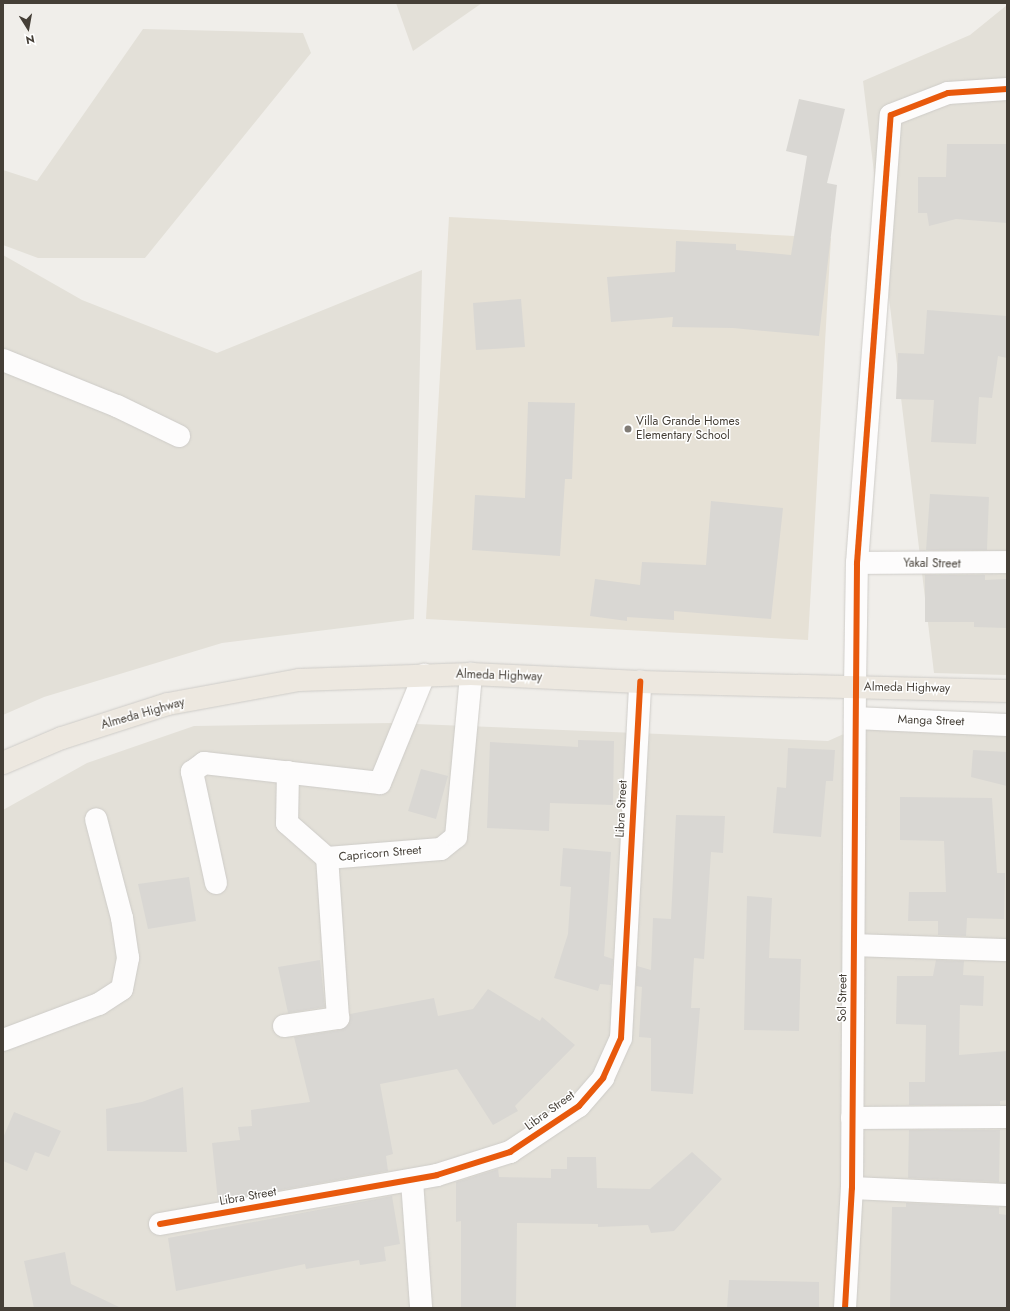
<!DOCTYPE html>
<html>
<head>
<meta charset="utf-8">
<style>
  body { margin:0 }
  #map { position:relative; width:1010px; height:1311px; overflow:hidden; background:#f0eeea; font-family:Jost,sans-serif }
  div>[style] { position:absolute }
  .residential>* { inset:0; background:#e3e0d8 }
  .education>* { inset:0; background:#e6e1d6 }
  .building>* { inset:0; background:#d9d7d3 }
  .roads { filter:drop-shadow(0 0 1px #ceccc8) drop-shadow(0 0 1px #ceccc8) }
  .minor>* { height:22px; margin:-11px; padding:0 11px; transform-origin:11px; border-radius:11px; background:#fdfcfc }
  .tertiary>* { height:22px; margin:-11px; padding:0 11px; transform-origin:11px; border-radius:11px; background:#fdfcfc }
  .trunk>* { height:22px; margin:-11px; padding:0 11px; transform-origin:11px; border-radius:11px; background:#ede8e0 }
  .cycleway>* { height:6px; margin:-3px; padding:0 3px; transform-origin:3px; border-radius:3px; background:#e8590c }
  .dots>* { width:11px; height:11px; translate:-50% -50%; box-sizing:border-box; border:2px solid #fff; border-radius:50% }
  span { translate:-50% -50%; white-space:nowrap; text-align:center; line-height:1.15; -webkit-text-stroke:3px #fff; paint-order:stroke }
  .poi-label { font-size:12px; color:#453f37 }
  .left { translate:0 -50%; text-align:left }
  .street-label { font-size:12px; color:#453f37 }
  .frame { position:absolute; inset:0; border:4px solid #453f37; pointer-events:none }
  .north { position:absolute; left:8px; top:8px; width:40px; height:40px; -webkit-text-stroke:3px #fff; paint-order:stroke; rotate:169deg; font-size:11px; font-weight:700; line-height:16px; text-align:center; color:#453f37 }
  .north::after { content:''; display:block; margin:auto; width:14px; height:18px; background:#453f37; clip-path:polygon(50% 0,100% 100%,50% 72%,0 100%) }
</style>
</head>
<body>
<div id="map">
  <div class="residential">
    <div style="clip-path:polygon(396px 3px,482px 3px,413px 51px)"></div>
    <div style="clip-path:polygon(1007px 5px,1007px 675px,934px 673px,863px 81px,970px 35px)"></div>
    <div style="clip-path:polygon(143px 29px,303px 33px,311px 53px,145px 258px,38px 258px,3px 245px,3px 170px,37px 181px)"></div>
    <div style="clip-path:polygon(3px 255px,82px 300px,217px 353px,422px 270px,414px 619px,222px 643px,44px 697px,3px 715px)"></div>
    <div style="clip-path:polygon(897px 710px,1007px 716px,1007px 1308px,3px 1308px,3px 810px,87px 763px,194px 726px,392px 723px,828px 741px)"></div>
  </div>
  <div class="education">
    <div style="clip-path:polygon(449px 217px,831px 238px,808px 640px,426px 619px)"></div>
  </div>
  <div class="building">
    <div style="clip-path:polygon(799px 99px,845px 109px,827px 183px,837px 185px,819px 336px,733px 328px,672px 327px,673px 317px,611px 322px,607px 277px,675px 272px,676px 241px,736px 244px,736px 250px,791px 255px,807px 156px,786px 151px)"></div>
    <div style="clip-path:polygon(947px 144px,1007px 144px,1007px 223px,956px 219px,929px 226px,927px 213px,918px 213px,918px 177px,946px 177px)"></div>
    <div style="clip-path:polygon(521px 299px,525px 347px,476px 350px,473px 303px)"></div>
    <div style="clip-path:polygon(927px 310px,1007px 316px,1007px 358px,998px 356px,992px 398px,979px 397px,976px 444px,931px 442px,934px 400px,896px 399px,898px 353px,924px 354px)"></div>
    <div style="clip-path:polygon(528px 402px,575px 403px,572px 479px,565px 479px,560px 556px,472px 550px,475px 495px,525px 498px)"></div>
    <div style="clip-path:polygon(930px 494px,989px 497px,987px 550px,926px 550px)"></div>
    <div style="clip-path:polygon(711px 501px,783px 508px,771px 619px,674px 611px,674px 620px,627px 617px,627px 621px,590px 616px,595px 579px,640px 585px,642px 562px,706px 565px)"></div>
    <div style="clip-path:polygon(925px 575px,985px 575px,985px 580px,1006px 579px,1007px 628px,974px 627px,974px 622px,925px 622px)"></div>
    <div style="clip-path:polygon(578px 740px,614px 741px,613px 805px,550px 803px,549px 831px,487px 828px,490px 742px,578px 747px)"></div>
    <div style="clip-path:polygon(788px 748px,835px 750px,833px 781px,826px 781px,821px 837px,773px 833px,777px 787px,786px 788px)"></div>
    <div style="clip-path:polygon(973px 750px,1007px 752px,1007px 786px,971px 777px)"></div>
    <div style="clip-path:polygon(421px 769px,448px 776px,436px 819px,408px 811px)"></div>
    <div style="clip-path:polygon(900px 797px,992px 798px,997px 873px,1005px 873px,1004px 919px,967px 918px,966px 936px,938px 935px,938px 921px,908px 921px,909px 892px,946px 892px,944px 841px,900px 840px)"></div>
    <div style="clip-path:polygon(676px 815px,725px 816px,723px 853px,711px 852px,704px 959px,694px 958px,691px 1008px,700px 1008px,693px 1094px,651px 1091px,651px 1038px,639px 1037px,642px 987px,636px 986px,637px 966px,651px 970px,653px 918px,671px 919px)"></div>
    <div style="clip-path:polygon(563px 848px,611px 852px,604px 956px,613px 959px,611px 985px,600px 984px,598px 991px,554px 978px,568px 934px,571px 887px,560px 886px)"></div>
    <div style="clip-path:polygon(189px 877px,196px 921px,148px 929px,138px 884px)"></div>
    <div style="clip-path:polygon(747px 896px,772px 898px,769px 958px,801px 959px,799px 1031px,744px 1030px)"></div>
    <div style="clip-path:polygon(320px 960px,325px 1007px,288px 1013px,278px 967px)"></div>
    <div style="clip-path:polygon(936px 960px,964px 961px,963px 975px,984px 976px,983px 1006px,960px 1005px,959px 1055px,1007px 1051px,1007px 1100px,1000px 1101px,1000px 1105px,909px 1105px,909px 1082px,925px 1082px,926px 1025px,896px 1024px,897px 976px,933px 976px)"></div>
    <div style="clip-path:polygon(488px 989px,540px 1021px,542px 1017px,575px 1045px,515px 1106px,518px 1111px,493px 1125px,457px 1069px,380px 1084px,393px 1154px,386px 1156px,388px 1171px,218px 1201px,212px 1143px,240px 1140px,238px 1127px,252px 1126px,251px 1110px,310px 1102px,294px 1037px,340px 1030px,349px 1024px,350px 1014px,434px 998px,438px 1016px,473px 1009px)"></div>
    <div style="clip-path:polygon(183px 1087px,187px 1152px,107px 1151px,106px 1109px,142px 1102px)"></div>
    <div style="clip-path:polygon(14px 1112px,61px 1131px,49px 1157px,35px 1152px,27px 1171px,3px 1161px,3px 1138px)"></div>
    <div style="clip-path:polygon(909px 1130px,1000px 1130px,999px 1182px,908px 1178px)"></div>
    <div style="clip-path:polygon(692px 1152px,722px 1179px,674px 1231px,651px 1233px,648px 1225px,598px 1227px,598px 1224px,517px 1223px,516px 1308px,461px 1308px,461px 1221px,456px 1222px,456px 1182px,498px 1169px,499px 1177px,551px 1178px,551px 1169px,567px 1169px,567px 1157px,596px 1157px,597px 1188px,650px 1189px)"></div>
    <div style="clip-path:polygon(392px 1196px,400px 1244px,384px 1247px,386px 1261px,360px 1265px,359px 1260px,306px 1269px,305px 1264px,176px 1291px,168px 1238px)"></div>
    <div style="clip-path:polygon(906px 1203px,999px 1207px,999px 1214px,1007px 1215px,1007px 1308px,890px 1308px,892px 1207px,906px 1207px)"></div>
    <div style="clip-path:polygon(65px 1252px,71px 1284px,121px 1308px,34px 1308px,24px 1261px)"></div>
    <div style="clip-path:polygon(729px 1280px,819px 1282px,819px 1308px,727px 1308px)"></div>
  </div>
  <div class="roads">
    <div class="minor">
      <div style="left:3px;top:360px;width:123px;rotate:22deg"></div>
      <div style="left:117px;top:406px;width:69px;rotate:25.8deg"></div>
      <div style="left:857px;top:563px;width:150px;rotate:-0.4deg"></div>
      <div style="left:855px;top:687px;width:124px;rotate:-89.1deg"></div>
      <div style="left:857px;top:563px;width:449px;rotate:-85.7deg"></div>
      <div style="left:891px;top:115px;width:61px;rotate:-21.1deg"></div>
      <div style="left:948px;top:93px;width:59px;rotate:-3.9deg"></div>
      <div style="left:855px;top:718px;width:152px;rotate:2.6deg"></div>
      <div style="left:288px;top:772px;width:51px;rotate:91.1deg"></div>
      <div style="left:287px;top:823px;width:53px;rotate:41.2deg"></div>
      <div style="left:216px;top:883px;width:114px;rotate:-102.2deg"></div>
      <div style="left:192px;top:772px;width:15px;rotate:-37deg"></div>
      <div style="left:204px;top:763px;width:177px;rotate:6.5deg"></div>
      <div style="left:380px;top:783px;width:117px;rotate:-67.8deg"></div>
      <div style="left:855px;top:945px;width:152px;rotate:1.9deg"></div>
      <div style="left:284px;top:1026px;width:55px;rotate:-8.4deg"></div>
      <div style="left:338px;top:1018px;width:160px;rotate:-93.9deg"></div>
      <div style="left:327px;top:858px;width:114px;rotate:-4.5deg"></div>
      <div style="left:441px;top:849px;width:19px;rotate:-39deg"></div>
      <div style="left:456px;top:837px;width:164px;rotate:-84.7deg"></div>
      <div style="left:3px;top:1040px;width:103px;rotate:-20.6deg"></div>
      <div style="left:99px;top:1004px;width:27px;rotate:-33deg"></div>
      <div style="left:122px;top:989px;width:32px;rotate:-79deg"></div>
      <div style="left:128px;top:958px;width:40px;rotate:-98.5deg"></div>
      <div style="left:122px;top:918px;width:102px;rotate:-104.7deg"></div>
      <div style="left:852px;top:1118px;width:155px;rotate:-0.4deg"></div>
      <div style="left:412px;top:1181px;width:127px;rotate:85.9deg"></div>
      <div style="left:852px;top:1188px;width:155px;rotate:2.6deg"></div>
      <div style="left:160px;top:1224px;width:281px;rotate:-10deg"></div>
      <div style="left:437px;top:1175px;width:77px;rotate:-17.5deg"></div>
      <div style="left:510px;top:1152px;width:83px;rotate:-33.7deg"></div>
      <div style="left:579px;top:1106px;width:37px;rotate:-49deg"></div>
      <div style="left:603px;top:1078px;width:44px;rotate:-65.8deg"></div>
      <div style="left:621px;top:1038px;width:357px;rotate:-86.9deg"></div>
    </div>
    <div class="tertiary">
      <div style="left:845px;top:1308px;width:120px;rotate:-86.7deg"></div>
      <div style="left:852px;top:1188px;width:501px;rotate:-89.66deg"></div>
    </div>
    <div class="trunk">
      <div style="left:3px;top:763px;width:64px;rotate:-23deg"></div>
      <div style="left:62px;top:738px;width:111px;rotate:-17.8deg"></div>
      <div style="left:168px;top:704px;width:133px;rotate:-10.4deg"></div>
      <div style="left:299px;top:680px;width:172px;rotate:-2deg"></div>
      <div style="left:471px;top:674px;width:169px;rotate:2.7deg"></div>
      <div style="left:640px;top:682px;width:367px;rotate:1.4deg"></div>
    </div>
  </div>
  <div class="cycleway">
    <div style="left:160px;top:1224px;width:281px;rotate:-10deg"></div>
    <div style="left:437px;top:1175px;width:77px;rotate:-17.5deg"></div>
    <div style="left:510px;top:1152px;width:83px;rotate:-33.7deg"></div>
    <div style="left:579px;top:1106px;width:37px;rotate:-49deg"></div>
    <div style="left:603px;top:1078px;width:44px;rotate:-65.8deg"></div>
    <div style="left:621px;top:1038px;width:357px;rotate:-86.9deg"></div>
    <div style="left:845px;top:1308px;width:120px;rotate:-86.7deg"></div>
    <div style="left:852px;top:1188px;width:625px;rotate:-89.54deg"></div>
    <div style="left:857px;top:563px;width:449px;rotate:-85.7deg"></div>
    <div style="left:891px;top:115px;width:61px;rotate:-21.1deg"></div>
    <div style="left:948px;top:93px;width:59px;rotate:-3.9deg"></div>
  </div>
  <div class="dots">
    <div style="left:628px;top:429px;background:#817c76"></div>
  </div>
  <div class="poi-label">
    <span class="left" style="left:636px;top:429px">Villa Grande Homes<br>Elementary School</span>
  </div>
  <div class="street-label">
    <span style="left:932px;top:564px;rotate:1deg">Yakal Street</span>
    <span style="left:499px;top:676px;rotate:2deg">Almeda Highway</span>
    <span style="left:907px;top:688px;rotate:1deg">Almeda Highway</span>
    <span style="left:143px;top:714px;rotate:-16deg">Almeda Highway</span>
    <span style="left:931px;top:721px;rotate:2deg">Manga Street</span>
    <span style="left:622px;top:809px;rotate:-87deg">Libra Street</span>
    <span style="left:380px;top:854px;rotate:-5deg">Capricorn Street</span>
    <span style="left:843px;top:998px;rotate:-89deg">Sol Street</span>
    <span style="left:550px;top:1111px;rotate:-36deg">Libra Street</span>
    <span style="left:248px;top:1197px;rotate:-10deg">Libra Street</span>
  </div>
  <div class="frame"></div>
  <div class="north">N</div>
</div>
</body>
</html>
